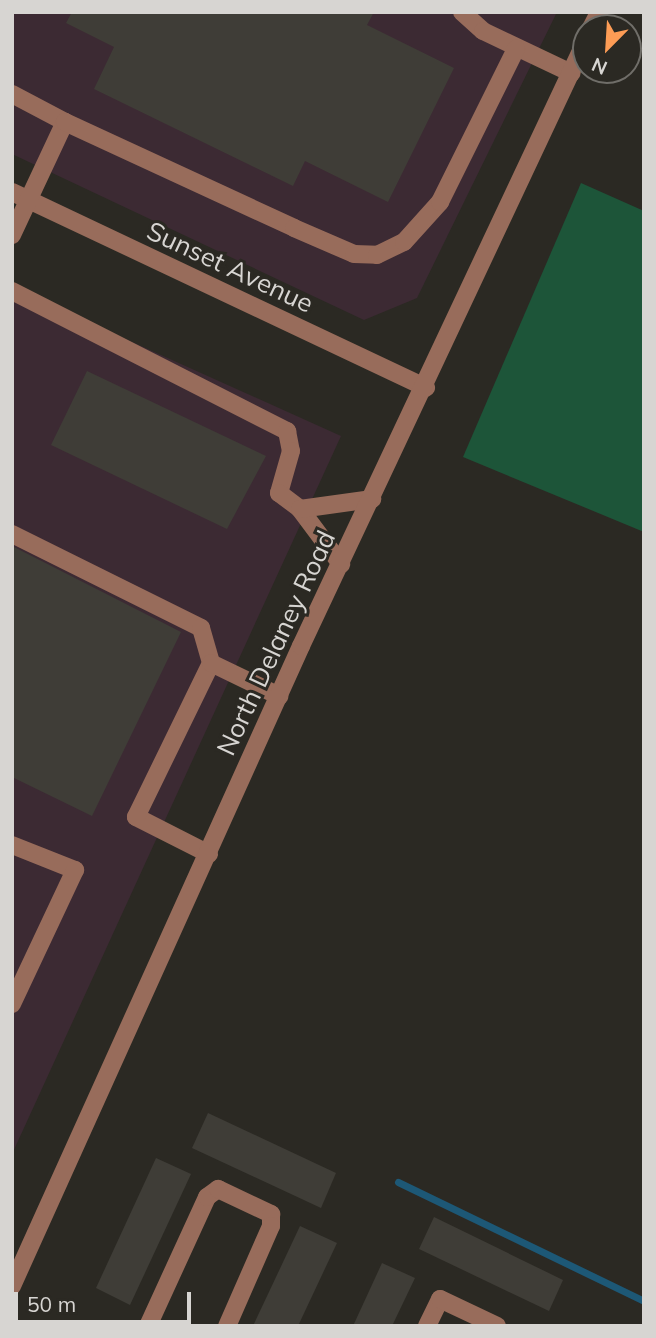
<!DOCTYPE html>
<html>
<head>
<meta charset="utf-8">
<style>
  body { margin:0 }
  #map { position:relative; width:656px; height:1338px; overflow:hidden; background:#2b2923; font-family:Mulish,sans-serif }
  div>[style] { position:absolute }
  .industrial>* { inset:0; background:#3c2a33 }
  .green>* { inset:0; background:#1d5539 }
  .stream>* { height:7px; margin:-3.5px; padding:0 3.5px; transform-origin:3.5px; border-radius:3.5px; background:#1d5876 }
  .building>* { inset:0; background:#3f3d37 }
  .minor>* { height:18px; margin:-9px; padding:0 9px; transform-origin:9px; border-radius:9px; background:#986c5b }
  span { translate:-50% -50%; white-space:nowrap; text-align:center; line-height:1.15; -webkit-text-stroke:6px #2b2923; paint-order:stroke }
  .street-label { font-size:26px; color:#d7d5d2 }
  .frame { position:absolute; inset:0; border:14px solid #d7d5d2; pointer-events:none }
  .north { position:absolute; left:572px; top:14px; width:70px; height:70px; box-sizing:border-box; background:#2b2923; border:2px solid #706e69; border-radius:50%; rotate:204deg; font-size:19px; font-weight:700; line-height:28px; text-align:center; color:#d7d5d2 }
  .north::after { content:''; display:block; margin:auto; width:24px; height:32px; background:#fd9c55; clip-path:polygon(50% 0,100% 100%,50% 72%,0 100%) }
  .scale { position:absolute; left:14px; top:1292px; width:177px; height:32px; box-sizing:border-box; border:4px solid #d7d5d2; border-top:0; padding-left:9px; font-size:21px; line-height:24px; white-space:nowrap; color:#d7d5d2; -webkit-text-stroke:5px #2b2923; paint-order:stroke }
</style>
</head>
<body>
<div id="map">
  <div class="industrial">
    <div style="clip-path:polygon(12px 12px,557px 12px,417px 298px,364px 320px,12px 154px)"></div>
    <div style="clip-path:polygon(12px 288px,341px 436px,12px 1154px)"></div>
  </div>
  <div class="green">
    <div style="clip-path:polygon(581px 183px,644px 211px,644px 532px,463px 457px)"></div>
  </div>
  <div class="stream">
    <div style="left:398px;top:1182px;width:273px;rotate:25.8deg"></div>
  </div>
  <div class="building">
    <div style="clip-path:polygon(72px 12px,374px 12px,367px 25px,454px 68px,388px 202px,305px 161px,293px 186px,94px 89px,114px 47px,66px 23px)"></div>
    <div style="clip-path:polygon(87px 371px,266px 456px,227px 529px,51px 445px)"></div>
    <div style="clip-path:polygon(12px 546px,181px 632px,92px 816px,12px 777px)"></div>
    <div style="clip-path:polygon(208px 1113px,336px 1173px,321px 1208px,192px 1148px)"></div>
    <div style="clip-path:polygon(156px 1158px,191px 1174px,130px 1305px,96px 1288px)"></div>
    <div style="clip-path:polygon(434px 1217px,563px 1280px,549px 1311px,419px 1249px)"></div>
    <div style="clip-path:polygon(300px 1226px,337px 1243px,298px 1326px,253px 1326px)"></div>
    <div style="clip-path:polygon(382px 1263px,415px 1278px,392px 1326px,353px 1326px)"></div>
  </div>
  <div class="minor">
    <div style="left:462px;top:12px;width:28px;rotate:42deg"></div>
    <div style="left:483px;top:31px;width:98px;rotate:25.5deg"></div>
    <div style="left:591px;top:28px;width:18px;rotate:-63deg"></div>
    <div style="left:12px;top:94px;width:60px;rotate:27.8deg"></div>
    <div style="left:12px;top:192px;width:458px;rotate:25.3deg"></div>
    <div style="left:12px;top:235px;width:125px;rotate:-64.9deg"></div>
    <div style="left:65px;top:122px;width:252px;rotate:24.8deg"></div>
    <div style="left:294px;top:228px;width:65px;rotate:23.4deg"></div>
    <div style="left:354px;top:254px;width:23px;rotate:2deg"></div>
    <div style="left:377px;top:255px;width:30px;rotate:-26deg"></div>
    <div style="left:404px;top:242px;width:54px;rotate:-48deg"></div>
    <div style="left:440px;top:202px;width:171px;rotate:-63.6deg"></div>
    <div style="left:12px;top:291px;width:309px;rotate:27deg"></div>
    <div style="left:287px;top:431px;width:20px;rotate:79deg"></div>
    <div style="left:291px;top:451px;width:44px;rotate:105.9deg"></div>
    <div style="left:279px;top:493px;width:26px;rotate:37deg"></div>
    <div style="left:300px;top:509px;width:69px;rotate:53.3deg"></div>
    <div style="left:300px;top:509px;width:73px;rotate:-7.9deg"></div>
    <div style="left:12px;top:534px;width:211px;rotate:26.4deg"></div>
    <div style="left:201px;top:628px;width:36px;rotate:74deg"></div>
    <div style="left:12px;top:845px;width:68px;rotate:21.6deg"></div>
    <div style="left:75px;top:870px;width:148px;rotate:115.2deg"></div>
    <div style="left:209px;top:854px;width:82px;rotate:-153.1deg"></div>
    <div style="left:136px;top:817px;width:171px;rotate:-64deg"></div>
    <div style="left:211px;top:663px;width:76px;rotate:25.9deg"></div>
    <div style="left:12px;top:1286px;width:702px;rotate:-65.7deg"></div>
    <div style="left:301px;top:646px;width:670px;rotate:-64.81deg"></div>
    <div style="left:148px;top:1326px;width:142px;rotate:-65.4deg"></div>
    <div style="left:207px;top:1197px;width:14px;rotate:-36deg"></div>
    <div style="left:218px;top:1189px;width:59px;rotate:25.3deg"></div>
    <div style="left:271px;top:1214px;width:12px;rotate:90deg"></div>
    <div style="left:271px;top:1226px;width:109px;rotate:113.7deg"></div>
    <div style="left:427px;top:1326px;width:30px;rotate:-64deg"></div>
    <div style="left:440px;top:1299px;width:63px;rotate:25.3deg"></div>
  </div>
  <div class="street-label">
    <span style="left:230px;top:267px;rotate:25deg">Sunset Avenue</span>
    <span style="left:276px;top:643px;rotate:-65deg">North Delaney Road</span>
  </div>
  <div class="frame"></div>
  <div class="north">N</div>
  <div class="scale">50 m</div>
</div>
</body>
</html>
